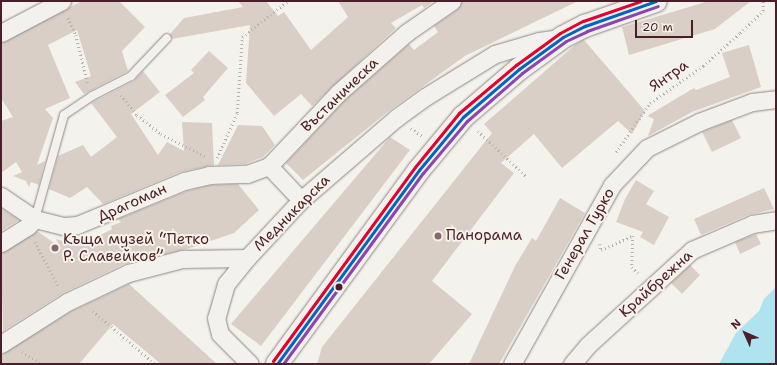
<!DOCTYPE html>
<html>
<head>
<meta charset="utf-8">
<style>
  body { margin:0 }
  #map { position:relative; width:777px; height:365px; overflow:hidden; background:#f4f2ec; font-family:"Shantell Sans",sans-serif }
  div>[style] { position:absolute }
  .water>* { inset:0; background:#aee3ef }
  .building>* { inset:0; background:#dacfc7 }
  .path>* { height:2.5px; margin-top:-1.25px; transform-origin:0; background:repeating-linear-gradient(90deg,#b6b0ae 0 1px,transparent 0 4px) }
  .roads { filter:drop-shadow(0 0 1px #8f8685) drop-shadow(0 0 1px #8f8685) }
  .lane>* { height:8px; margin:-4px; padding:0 4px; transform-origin:4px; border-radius:4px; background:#f2f1ed }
  .street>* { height:17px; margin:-8.5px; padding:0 8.5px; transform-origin:8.5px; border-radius:8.5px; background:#f2f1ed }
  .secondary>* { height:22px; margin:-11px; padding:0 11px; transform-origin:11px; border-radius:11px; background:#f2f1ed }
  .bus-1>* { height:3px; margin:-1.5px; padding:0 1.5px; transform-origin:1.5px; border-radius:1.5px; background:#0065bd }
  .bus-2>* { height:3px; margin:-1.5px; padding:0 1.5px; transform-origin:1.5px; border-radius:1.5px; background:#8e44ad }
  .bus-3>* { height:3px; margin:-1.5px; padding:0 1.5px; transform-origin:1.5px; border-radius:1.5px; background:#e4002b }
  .dots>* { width:11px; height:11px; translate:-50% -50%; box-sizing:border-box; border:2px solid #f7f3e8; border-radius:50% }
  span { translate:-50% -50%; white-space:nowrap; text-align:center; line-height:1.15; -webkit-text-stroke:4px #f7f3e8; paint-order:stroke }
  .street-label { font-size:15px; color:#4a1f2b }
  .poi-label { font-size:15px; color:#4a1f2b }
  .left { translate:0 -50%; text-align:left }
  .frame { position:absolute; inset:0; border:2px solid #4a1f2b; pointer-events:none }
  .north { position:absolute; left:725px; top:313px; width:40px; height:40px; -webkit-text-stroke:3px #f7f3e8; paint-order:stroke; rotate:315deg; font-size:11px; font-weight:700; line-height:16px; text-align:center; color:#4a1f2b }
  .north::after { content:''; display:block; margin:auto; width:14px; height:18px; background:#4a1f2b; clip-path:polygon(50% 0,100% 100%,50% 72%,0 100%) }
  .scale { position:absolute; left:635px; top:20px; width:58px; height:18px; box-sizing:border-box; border:2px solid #4a1f2b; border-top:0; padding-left:5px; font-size:12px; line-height:14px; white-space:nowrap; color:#4a1f2b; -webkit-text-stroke:3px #f7f3e8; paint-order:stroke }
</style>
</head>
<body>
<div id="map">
  <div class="water">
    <div style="clip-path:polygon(776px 287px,776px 364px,719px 364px,736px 333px,759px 311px,764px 299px)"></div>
  </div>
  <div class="building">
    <div style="clip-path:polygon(82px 1px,119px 1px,145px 27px,122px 51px,128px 71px,84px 94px,75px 82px,91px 76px,77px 30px,48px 45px,70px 98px,45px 109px,53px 118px,37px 165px,45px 161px,39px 185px,31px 182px,29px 187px,26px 181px,13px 176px,22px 172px,16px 162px,1px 173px,1px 121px,13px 117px,1px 98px,1px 43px)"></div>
    <div style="clip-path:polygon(238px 1px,266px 1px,278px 16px,284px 12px,311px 50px,348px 17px,338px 1px,434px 1px,424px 8px,422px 5px,391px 23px,396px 28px,312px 106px,301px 94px,274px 116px,246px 83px,250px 25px,172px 39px,170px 34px,184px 18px,243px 7px)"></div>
    <div style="clip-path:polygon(462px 1px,578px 1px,465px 56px,390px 110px,303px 180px,286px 163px,345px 100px,409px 44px,414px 50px,438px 32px,434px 26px,458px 9px)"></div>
    <div style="clip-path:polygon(709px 1px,751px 1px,715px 29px,629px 55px,622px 27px)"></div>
    <div style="clip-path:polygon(584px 40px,645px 111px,632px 134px,618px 121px,562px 168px,534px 134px,501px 163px,514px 173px,432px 281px,472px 314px,429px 364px,317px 364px,322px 347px,492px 133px,484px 124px,576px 44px)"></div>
    <div style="clip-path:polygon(749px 45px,761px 87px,692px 112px,648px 136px,654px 119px,647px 116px,694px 88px,696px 90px,730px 77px,722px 53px)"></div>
    <div style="clip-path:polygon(209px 51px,228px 68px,203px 97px,205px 100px,183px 117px,165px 95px,194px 73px,191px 70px)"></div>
    <div style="clip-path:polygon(143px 71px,160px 92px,131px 114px,158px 155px,167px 142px,184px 151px,182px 122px,212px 123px,214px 165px,180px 172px,103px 204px,87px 187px,70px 198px,49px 189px,58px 156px,83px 145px,91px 157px,117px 137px,91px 103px,134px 81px)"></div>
    <div style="clip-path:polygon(732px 120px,741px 138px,712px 152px,702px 132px)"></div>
    <div style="clip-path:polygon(238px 125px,262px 126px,275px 145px,263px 157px,245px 164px,218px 165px)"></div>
    <div style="clip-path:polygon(390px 137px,410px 150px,261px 346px,231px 324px)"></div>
    <div style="clip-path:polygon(636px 180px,654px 191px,646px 204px,669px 217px,654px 245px,640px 237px,643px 232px,616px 222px,625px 199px)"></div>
    <div style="clip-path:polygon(238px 184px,259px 210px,234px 233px,187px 249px,124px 264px,63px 293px,3px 331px,1px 253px,37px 231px,60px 247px,56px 239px,80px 246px,112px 229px,111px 226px,121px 222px,118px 219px,187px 191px,210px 185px)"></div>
    <div style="clip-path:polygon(764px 188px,774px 209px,748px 215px,701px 235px,694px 219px)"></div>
    <div style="clip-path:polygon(560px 198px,585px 213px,499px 364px,469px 364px,515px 266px,532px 238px,536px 241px)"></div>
    <div style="clip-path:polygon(1px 208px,19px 220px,1px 231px)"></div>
    <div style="clip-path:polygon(756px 234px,761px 244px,740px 254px,735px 242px)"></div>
    <div style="clip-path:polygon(690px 265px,700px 275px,682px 294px,671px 283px)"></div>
    <div style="clip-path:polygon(129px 284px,217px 364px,161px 364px,113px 324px,79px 364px,1px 364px,1px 356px,4px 353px,72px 311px)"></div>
  </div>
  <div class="path">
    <div style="left:68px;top:18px;width:19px;rotate:65deg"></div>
    <div style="left:76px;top:35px;width:50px;rotate:76.2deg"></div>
    <div style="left:121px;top:95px;width:26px;rotate:51deg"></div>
    <div style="left:137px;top:115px;width:31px;rotate:38deg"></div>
    <div style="left:161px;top:134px;width:51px;rotate:26.6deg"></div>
    <div style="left:411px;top:128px;width:14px;rotate:36deg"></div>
    <div style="left:478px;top:131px;width:66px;rotate:43.2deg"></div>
    <div style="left:616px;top:152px;width:60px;rotate:-55.2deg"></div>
    <div style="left:650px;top:103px;width:65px;rotate:-34.9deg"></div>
    <div style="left:703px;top:66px;width:50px;rotate:-41.7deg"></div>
    <div style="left:740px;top:33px;width:32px;rotate:-44deg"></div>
    <div style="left:763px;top:11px;width:10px;rotate:-90deg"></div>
    <div style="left:217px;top:158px;width:49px;rotate:-66deg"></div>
    <div style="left:237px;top:113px;width:76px;rotate:-86.2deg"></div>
    <div style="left:242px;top:37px;width:58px;rotate:-38deg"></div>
    <div style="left:35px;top:242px;width:51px;rotate:61.9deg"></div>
    <div style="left:600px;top:244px;width:6px;rotate:81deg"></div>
    <div style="left:601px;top:250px;width:35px;rotate:-24deg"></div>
    <div style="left:633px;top:236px;width:31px;rotate:92deg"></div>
    <div style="left:632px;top:267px;width:10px;rotate:45deg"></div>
    <div style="left:93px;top:311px;width:82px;rotate:40.5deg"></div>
    <div style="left:22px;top:352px;width:23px;rotate:31deg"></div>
  </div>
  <div class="roads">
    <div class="lane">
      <div style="left:35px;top:219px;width:108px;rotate:-74.4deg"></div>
      <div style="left:64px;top:115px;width:34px;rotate:-34deg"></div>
      <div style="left:92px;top:96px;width:44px;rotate:-27.1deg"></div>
      <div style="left:131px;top:76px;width:52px;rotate:-46.5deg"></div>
    </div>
    <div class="street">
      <div style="left:1px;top:33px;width:69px;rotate:-27.7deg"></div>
      <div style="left:1px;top:196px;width:41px;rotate:34.1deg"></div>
      <div style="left:301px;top:200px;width:47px;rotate:-133.3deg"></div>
      <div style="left:269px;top:166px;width:100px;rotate:-46.6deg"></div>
      <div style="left:338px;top:93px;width:91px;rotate:-41.4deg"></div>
      <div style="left:406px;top:33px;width:56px;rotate:-34.8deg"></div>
      <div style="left:1px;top:243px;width:31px;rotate:-32deg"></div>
      <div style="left:27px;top:227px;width:11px;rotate:-45deg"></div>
      <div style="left:35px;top:219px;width:30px;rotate:14deg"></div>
      <div style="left:64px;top:226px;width:13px;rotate:-4deg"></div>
      <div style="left:77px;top:225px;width:116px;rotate:-22.4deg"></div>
      <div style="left:184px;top:181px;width:26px;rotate:-13deg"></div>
      <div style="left:209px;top:175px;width:38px;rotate:-2deg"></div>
      <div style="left:247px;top:174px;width:23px;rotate:-20deg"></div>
      <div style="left:247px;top:258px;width:33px;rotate:129deg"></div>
      <div style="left:226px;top:284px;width:35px;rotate:106deg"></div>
      <div style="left:216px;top:318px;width:16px;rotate:76deg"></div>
      <div style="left:220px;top:334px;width:42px;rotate:45deg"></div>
      <div style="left:1px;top:344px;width:78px;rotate:-32.5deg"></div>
      <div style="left:67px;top:302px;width:68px;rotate:-25.4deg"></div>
      <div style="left:128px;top:273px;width:56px;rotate:-14.5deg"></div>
      <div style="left:182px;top:259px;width:65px;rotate:-0.9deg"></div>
      <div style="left:247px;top:258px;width:79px;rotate:-47deg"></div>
      <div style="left:301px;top:200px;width:125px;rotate:-40.8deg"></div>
      <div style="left:396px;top:118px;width:36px;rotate:-36deg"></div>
      <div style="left:425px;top:97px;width:82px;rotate:-31.6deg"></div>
      <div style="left:495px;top:54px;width:46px;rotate:-16.5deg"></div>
      <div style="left:539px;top:41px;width:22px;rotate:-8deg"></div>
      <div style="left:512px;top:364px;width:205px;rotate:-60.8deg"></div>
      <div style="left:612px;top:185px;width:51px;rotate:-46.6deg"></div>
      <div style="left:647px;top:148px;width:58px;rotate:-26.6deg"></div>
      <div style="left:699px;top:122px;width:57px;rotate:-20.7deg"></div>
      <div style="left:752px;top:102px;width:24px;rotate:-7deg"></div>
      <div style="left:572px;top:364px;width:25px;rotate:-50deg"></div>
      <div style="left:588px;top:345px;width:141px;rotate:-42.4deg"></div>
      <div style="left:692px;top:250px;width:65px;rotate:-23.4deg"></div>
      <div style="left:752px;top:224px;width:24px;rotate:-9deg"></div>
    </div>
    <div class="secondary">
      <div style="left:277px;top:364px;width:240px;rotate:-53.8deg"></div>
      <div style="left:419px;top:170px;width:69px;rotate:-50.3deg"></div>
      <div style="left:463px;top:117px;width:74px;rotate:-40.6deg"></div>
      <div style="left:519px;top:69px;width:54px;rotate:-36deg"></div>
      <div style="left:563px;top:37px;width:25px;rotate:-27deg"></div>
      <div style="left:585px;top:26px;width:75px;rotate:-19.4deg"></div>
    </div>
  </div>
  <div class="bus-1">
    <div style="left:277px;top:364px;width:240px;rotate:-53.8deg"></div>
    <div style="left:419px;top:170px;width:69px;rotate:-50.3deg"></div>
    <div style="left:463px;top:117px;width:74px;rotate:-40.6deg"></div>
    <div style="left:519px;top:69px;width:54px;rotate:-36deg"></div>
    <div style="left:563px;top:37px;width:25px;rotate:-27deg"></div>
    <div style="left:585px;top:26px;width:75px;rotate:-19.4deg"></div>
  </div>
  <div class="bus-2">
    <div style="left:283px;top:364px;width:237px;rotate:-53.8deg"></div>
    <div style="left:423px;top:173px;width:68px;rotate:-49.8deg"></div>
    <div style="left:467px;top:121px;width:73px;rotate:-41.1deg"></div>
    <div style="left:522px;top:73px;width:54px;rotate:-36deg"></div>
    <div style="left:566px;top:41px;width:23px;rotate:-25deg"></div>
    <div style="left:587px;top:31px;width:75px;rotate:-19.4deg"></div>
  </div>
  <div class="bus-3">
    <div style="left:273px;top:361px;width:240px;rotate:-53.8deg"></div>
    <div style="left:415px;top:167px;width:70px;rotate:-50.8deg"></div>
    <div style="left:459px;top:113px;width:75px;rotate:-40.1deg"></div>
    <div style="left:516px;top:65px;width:54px;rotate:-36deg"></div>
    <div style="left:560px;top:33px;width:26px;rotate:-28deg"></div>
    <div style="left:583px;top:21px;width:61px;rotate:-19deg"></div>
  </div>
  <div class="dots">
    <div style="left:438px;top:236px;background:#86696f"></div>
    <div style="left:55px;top:248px;background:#86696f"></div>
    <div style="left:339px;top:287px;background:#4a1f2b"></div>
  </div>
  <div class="street-label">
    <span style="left:669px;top:76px;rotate:-35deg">Янтра</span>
    <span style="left:340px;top:95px;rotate:-44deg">Въстаническа</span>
    <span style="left:132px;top:203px;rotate:-24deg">Драгоман</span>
    <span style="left:292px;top:213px;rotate:-45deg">Медникарска</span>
    <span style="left:585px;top:234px;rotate:-60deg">Генерал Гурко</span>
    <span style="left:656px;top:284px;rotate:-42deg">Крайбрежна</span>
  </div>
  <div class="poi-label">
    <span class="left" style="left:446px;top:236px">Панорама</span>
    <span class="left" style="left:63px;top:248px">Къща музей “Петко<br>Р. Славейков”</span>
  </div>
  <div class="frame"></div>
  <div class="north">N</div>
  <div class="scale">20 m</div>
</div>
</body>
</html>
